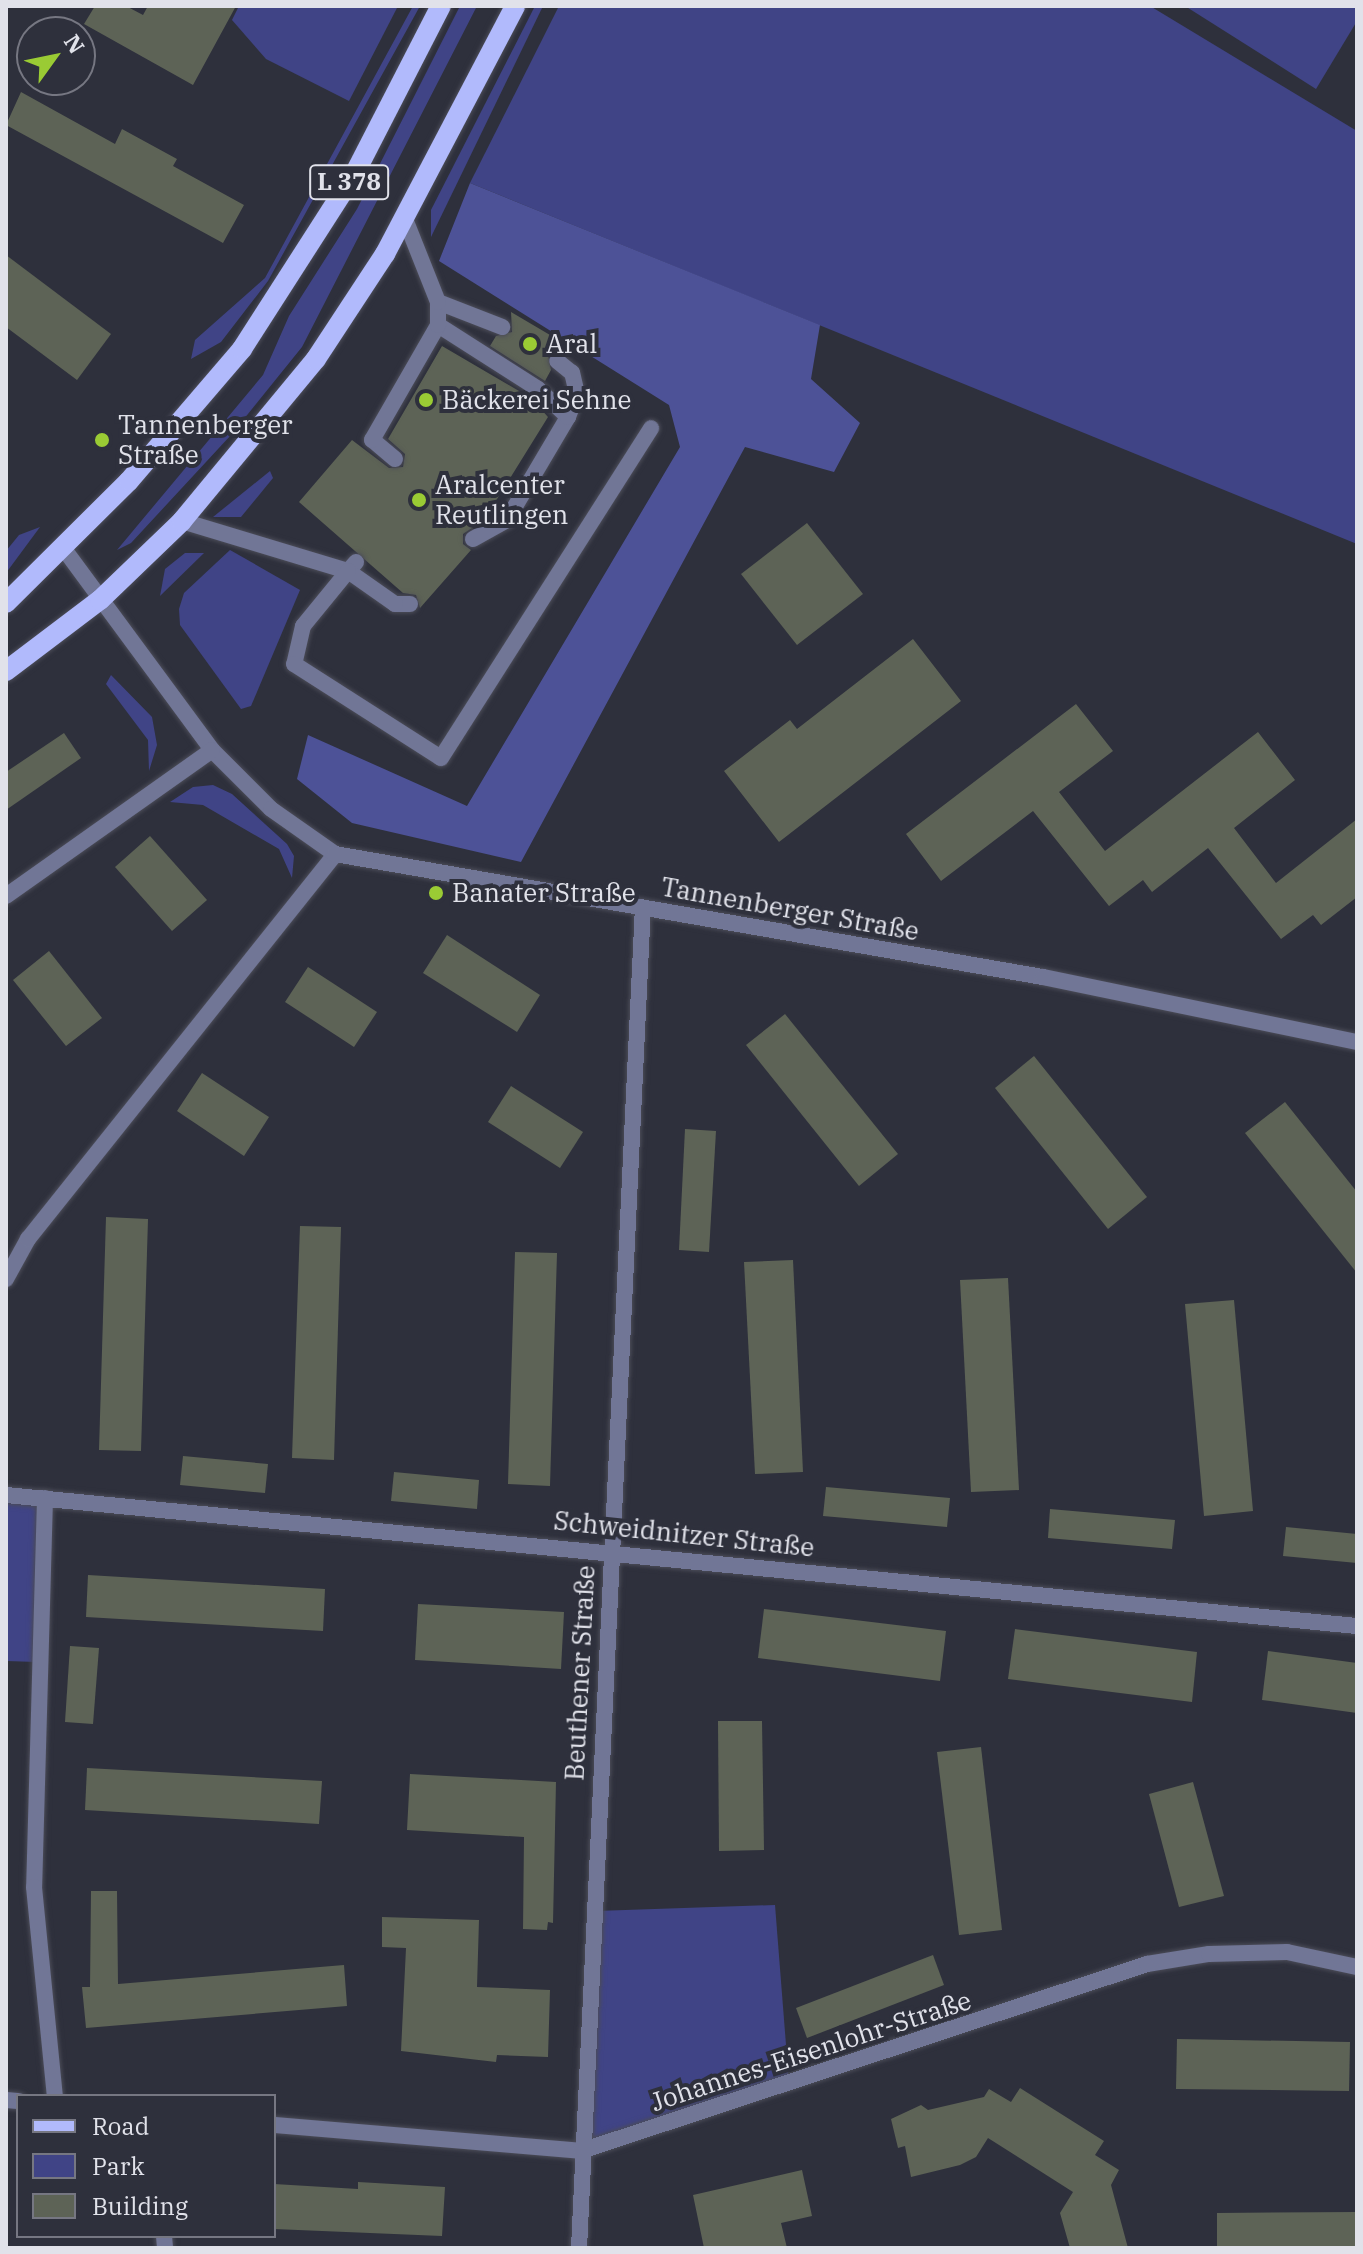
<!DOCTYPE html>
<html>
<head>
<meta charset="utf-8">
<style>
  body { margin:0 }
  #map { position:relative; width:1363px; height:2254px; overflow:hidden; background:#2e303c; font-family:"IBM Plex Serif",serif }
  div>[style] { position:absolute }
  .green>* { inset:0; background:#404486 }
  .forest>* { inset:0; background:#4d5297 }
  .building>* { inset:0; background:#5d6356 }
  .roads { filter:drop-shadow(0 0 2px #4b4c58) drop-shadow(0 0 2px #4b4c58) }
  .service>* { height:16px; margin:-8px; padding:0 8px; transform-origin:8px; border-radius:8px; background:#717696 }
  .minor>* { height:16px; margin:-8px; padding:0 8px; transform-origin:8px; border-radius:8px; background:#717696 }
  .primary>* { height:20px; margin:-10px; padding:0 10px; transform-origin:10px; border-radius:10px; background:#b1bafc }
  .dots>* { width:22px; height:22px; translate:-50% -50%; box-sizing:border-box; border:4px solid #2e303c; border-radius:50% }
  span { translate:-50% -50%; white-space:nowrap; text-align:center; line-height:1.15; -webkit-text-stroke:8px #2e303c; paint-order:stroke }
  .shield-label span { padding:2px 6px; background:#2e303c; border:2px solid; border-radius:6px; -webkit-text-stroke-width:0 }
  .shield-label { font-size:24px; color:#e1e2ea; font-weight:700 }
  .poi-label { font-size:26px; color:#e1e2ea }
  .left { translate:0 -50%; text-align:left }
  .street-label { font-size:26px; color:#e1e2ea }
  .frame { position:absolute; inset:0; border:8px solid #e1e2ea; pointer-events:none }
  .legend { position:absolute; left:16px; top:2094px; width:260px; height:144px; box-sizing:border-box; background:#2e303c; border:2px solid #767782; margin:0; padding:10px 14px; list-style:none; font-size:24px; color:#e1e2ea }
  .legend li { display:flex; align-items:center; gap:16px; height:40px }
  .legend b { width:40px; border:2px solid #767782 }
  .north { position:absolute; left:16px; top:16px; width:80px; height:80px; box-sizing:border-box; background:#2e303c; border:2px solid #767782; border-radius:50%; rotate:57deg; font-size:22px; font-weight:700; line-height:32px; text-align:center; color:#e1e2ea }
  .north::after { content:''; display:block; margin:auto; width:28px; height:36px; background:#9acb34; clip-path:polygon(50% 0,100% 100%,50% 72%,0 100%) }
</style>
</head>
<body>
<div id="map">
  <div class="green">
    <div style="clip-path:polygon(239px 6px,398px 6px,349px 101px,266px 59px,232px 20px)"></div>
    <div style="clip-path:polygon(413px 6px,420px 6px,268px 281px,221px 342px,191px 359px,195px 340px,265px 278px)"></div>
    <div style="clip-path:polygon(460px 6px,477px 6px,302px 347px,231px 435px,131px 543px,117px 550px,263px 375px,289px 316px,357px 209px)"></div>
    <div style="clip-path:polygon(535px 6px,543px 6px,431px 237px,431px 210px)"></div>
    <div style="clip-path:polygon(559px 6px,1150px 6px,1357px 131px,1357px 544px,470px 183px)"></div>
    <div style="clip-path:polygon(1185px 6px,1357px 6px,1357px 21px,1316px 89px)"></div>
    <div style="clip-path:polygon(270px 471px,273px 478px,241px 517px,213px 517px)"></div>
    <div style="clip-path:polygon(40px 527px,6px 573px,6px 551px,19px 535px)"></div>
    <div style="clip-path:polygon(230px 550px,300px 590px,251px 706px,241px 709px,180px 625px,179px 609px,184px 593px)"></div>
    <div style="clip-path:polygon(185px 553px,204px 553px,160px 596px,165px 569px)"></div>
    <div style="clip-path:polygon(111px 675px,152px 717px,157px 745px,149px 771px,148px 740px,106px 684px)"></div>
    <div style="clip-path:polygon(213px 785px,232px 794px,287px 844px,294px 856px,292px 878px,279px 849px,203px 805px,170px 802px,193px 787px)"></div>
    <div style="clip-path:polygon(6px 1500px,43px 1503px,37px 1662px,6px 1661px)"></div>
    <div style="clip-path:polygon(775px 1905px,789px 2083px,584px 2149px,596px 1911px)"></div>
  </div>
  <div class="forest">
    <div style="clip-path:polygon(470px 183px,820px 325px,811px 379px,860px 423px,834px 472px,745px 447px,521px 862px,352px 823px,297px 779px,308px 735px,467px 806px,680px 447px,669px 405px,439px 261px)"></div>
  </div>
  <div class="building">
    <div style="clip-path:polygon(95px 6px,126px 6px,143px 15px,148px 6px,236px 6px,193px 85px,84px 24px)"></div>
    <div style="clip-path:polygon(21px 92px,115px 144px,122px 129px,177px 159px,173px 166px,244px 205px,223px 243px,6px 125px)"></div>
    <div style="clip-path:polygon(6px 255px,111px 334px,77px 380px,6px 327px)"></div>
    <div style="clip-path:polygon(511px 312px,567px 345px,548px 355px,551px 370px,545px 381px,490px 346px,496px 336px,512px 332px)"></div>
    <div style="clip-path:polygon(442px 346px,531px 398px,548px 417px,484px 520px,463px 534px,463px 544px,471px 550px,420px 608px,416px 595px,403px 593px,299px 502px,352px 440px,389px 468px,403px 467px,405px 454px,388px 439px)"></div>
    <div style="clip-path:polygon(807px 523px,863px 594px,797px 645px,741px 574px)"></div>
    <div style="clip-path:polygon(913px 639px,961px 701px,779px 842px,724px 771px,790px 720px,797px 729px)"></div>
    <div style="clip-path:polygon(1076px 704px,1113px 751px,1059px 792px,1105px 851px,1258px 732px,1295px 780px,1234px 828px,1276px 883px,1357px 819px,1357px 897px,1321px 925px,1313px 915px,1281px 939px,1208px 848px,1152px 892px,1143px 880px,1109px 906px,1033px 811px,941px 881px,906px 834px)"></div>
    <div style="clip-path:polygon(64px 733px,81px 758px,6px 810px,6px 772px)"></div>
    <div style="clip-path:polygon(150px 836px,207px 900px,172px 931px,115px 867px)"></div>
    <div style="clip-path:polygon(447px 935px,540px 995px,517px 1032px,423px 973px)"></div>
    <div style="clip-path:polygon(49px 951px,102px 1018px,66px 1046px,13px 980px)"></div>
    <div style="clip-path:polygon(308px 967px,377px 1012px,354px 1047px,285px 1002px)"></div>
    <div style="clip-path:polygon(785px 1014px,898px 1154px,859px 1186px,746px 1045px)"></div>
    <div style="clip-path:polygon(1034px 1056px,1147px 1197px,1108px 1229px,995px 1088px)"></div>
    <div style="clip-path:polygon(202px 1073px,269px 1117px,244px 1156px,177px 1111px)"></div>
    <div style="clip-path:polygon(511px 1086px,583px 1132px,560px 1168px,488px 1122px)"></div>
    <div style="clip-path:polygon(1285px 1102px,1357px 1192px,1357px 1273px,1245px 1133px)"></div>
    <div style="clip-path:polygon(685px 1129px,716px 1131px,709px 1252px,679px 1250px)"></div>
    <div style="clip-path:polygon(106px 1217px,148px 1219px,141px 1451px,99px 1450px)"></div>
    <div style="clip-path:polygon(300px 1226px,341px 1227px,334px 1460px,292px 1458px)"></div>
    <div style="clip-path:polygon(515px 1252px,557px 1253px,550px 1486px,508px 1484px)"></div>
    <div style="clip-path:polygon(793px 1260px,803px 1472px,755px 1474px,744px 1262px)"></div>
    <div style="clip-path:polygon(1008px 1278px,1019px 1490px,971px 1492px,960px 1280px)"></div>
    <div style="clip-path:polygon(1234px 1300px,1253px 1511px,1204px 1516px,1185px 1304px)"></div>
    <div style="clip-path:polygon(183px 1456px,268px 1464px,265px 1493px,180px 1485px)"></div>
    <div style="clip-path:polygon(394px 1472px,479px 1480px,477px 1509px,391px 1501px)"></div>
    <div style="clip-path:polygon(826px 1487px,950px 1498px,947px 1527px,823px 1516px)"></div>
    <div style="clip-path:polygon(1050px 1509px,1175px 1520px,1172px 1549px,1048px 1538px)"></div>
    <div style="clip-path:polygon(1286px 1527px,1357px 1534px,1357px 1563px,1283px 1556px)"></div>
    <div style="clip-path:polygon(88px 1575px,325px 1589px,323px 1631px,86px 1617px)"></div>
    <div style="clip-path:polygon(418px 1604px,564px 1612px,561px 1669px,415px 1660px)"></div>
    <div style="clip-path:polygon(764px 1609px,946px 1631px,940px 1681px,758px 1658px)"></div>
    <div style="clip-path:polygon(1015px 1629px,1197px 1652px,1192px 1702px,1008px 1679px)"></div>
    <div style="clip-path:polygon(70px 1646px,99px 1648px,93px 1724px,65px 1722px)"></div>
    <div style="clip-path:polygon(1268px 1651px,1357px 1663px,1357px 1713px,1262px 1700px)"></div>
    <div style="clip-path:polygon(718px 1721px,762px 1721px,764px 1850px,719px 1851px)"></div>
    <div style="clip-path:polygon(981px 1747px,1002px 1930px,959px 1935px,937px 1752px)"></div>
    <div style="clip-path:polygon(87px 1768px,322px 1781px,319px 1824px,85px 1810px)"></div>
    <div style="clip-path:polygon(410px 1774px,556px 1782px,553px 1923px,548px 1922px,547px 1930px,523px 1929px,524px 1837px,407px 1830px)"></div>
    <div style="clip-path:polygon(1193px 1782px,1224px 1896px,1179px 1907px,1149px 1794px)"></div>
    <div style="clip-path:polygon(91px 1891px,117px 1891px,118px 1984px,344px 1965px,347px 2006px,86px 2028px,82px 1987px,90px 1987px)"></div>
    <div style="clip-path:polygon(382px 1917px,479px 1920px,477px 1987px,550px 1990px,548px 2057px,497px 2055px,496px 2062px,401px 2051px,406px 1948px,382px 1947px)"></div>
    <div style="clip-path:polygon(933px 1955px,944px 1985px,807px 2038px,796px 2008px)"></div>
    <div style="clip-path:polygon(1177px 2039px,1350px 2042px,1349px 2091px,1176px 2089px)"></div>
    <div style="clip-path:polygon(1020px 2088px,1104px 2141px,1095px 2155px,1119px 2170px,1111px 2185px,1128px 2248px,1070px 2248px,1060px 2213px,1073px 2192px,988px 2138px,976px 2157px,960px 2165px,911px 2177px,905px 2146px,898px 2148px,891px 2119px,921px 2105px,928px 2110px,984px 2097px,989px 2089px,1011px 2102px)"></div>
    <div style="clip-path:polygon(802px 2170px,812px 2216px,781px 2223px,787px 2248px,704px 2248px,693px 2195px)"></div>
    <div style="clip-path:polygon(358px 2182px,445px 2187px,442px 2236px,274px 2229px,274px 2184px,358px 2189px)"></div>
    <div style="clip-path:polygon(1357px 2212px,1357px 2248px,1217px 2248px,1217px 2213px)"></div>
  </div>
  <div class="roads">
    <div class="service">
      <div style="left:438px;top:302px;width:69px;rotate:21.3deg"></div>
      <div style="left:438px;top:325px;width:119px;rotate:32.6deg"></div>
      <div style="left:538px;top:389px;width:41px;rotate:43deg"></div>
      <div style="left:395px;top:459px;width:30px;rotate:-140deg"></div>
      <div style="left:372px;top:440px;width:133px;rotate:-60.1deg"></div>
      <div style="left:438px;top:325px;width:23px;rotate:-90deg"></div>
      <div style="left:438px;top:302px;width:89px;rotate:-111.7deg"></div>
      <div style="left:182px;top:521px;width:173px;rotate:16.8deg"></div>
      <div style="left:348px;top:571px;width:12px;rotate:-48deg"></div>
      <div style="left:473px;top:539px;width:39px;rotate:-29deg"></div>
      <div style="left:507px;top:520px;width:120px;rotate:-59.4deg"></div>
      <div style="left:568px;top:417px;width:25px;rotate:-69deg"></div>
      <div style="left:577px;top:394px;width:22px;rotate:-103deg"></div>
      <div style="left:572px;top:373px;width:19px;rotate:-141deg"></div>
      <div style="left:410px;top:604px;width:15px;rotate:180deg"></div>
      <div style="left:395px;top:604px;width:57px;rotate:-144.9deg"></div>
      <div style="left:348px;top:571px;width:71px;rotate:129.3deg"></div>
      <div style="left:303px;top:626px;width:39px;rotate:103deg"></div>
      <div style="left:294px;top:664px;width:174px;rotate:32.6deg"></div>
      <div style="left:441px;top:758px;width:391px;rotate:-57.5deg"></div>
      <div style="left:6px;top:1279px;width:46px;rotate:-61.2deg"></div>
      <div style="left:28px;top:1239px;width:492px;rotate:-51.4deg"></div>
      <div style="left:45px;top:1498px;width:389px;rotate:91.6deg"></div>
      <div style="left:34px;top:1887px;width:210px;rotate:84.3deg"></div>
      <div style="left:164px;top:2236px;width:12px;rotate:85deg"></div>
    </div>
    <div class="minor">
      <div style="left:64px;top:549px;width:250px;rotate:53.6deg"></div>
      <div style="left:212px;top:750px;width:83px;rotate:45deg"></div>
      <div style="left:271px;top:809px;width:78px;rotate:35.1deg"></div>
      <div style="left:335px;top:854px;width:719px;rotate:9.86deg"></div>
      <div style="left:1043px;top:977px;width:321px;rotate:11.7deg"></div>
      <div style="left:6px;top:896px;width:252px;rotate:-35.3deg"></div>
      <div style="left:6px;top:1495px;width:1357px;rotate:5.54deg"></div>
      <div style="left:6px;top:2100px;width:12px;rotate:5deg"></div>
      <div style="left:274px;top:2125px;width:308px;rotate:4.8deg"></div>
      <div style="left:581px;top:2151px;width:596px;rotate:-18.28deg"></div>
      <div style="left:1147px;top:1964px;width:63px;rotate:-9.2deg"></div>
      <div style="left:1209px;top:1954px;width:78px;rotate:-1.5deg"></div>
      <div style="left:1287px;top:1952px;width:72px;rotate:12.1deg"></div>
      <div style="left:579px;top:2248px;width:1342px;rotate:-87.27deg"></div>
    </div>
    <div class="primary">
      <div style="left:6px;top:603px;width:173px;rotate:-44.8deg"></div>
      <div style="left:129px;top:481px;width:174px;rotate:-49.4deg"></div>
      <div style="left:242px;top:349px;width:209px;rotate:-57.3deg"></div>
      <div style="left:355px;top:173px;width:188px;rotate:-62.8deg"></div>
      <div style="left:6px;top:671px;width:118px;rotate:-37.1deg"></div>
      <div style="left:100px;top:600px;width:114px;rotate:-43.9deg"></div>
      <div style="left:182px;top:521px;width:210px;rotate:-50.4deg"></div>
      <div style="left:316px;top:359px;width:126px;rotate:-56.7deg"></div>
      <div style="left:385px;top:254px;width:280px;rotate:-62.3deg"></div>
    </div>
  </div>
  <div class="dots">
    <div style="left:530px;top:344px;background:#9acb34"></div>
    <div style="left:426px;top:400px;background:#9acb34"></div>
    <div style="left:102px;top:440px;background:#9acb34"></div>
    <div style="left:419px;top:500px;background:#9acb34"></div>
    <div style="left:436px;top:893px;background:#9acb34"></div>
  </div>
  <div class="shield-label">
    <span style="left:349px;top:182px">L 378</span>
  </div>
  <div class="poi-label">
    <span class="left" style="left:546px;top:344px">Aral</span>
    <span class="left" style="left:442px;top:400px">Bäckerei Sehne</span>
    <span class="left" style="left:118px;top:440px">Tannenberger<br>Straße</span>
    <span class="left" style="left:435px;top:500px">Aralcenter<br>Reutlingen</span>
    <span class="left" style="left:452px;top:893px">Banater Straße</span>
  </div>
  <div class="street-label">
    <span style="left:790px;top:909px;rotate:10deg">Tannenberger Straße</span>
    <span style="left:684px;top:1534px;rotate:6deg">Schweidnitzer Straße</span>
    <span style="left:580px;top:1673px;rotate:-87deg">Beuthener Straße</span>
    <span style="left:811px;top:2051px;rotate:-18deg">Johannes-Eisenlohr-Straße</span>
  </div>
  <div class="frame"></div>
  <ul class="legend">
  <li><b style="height:10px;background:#b1bafc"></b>Road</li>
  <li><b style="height:22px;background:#404486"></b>Park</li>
  <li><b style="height:22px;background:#5d6356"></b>Building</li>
  </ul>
  <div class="north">N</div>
</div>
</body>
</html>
